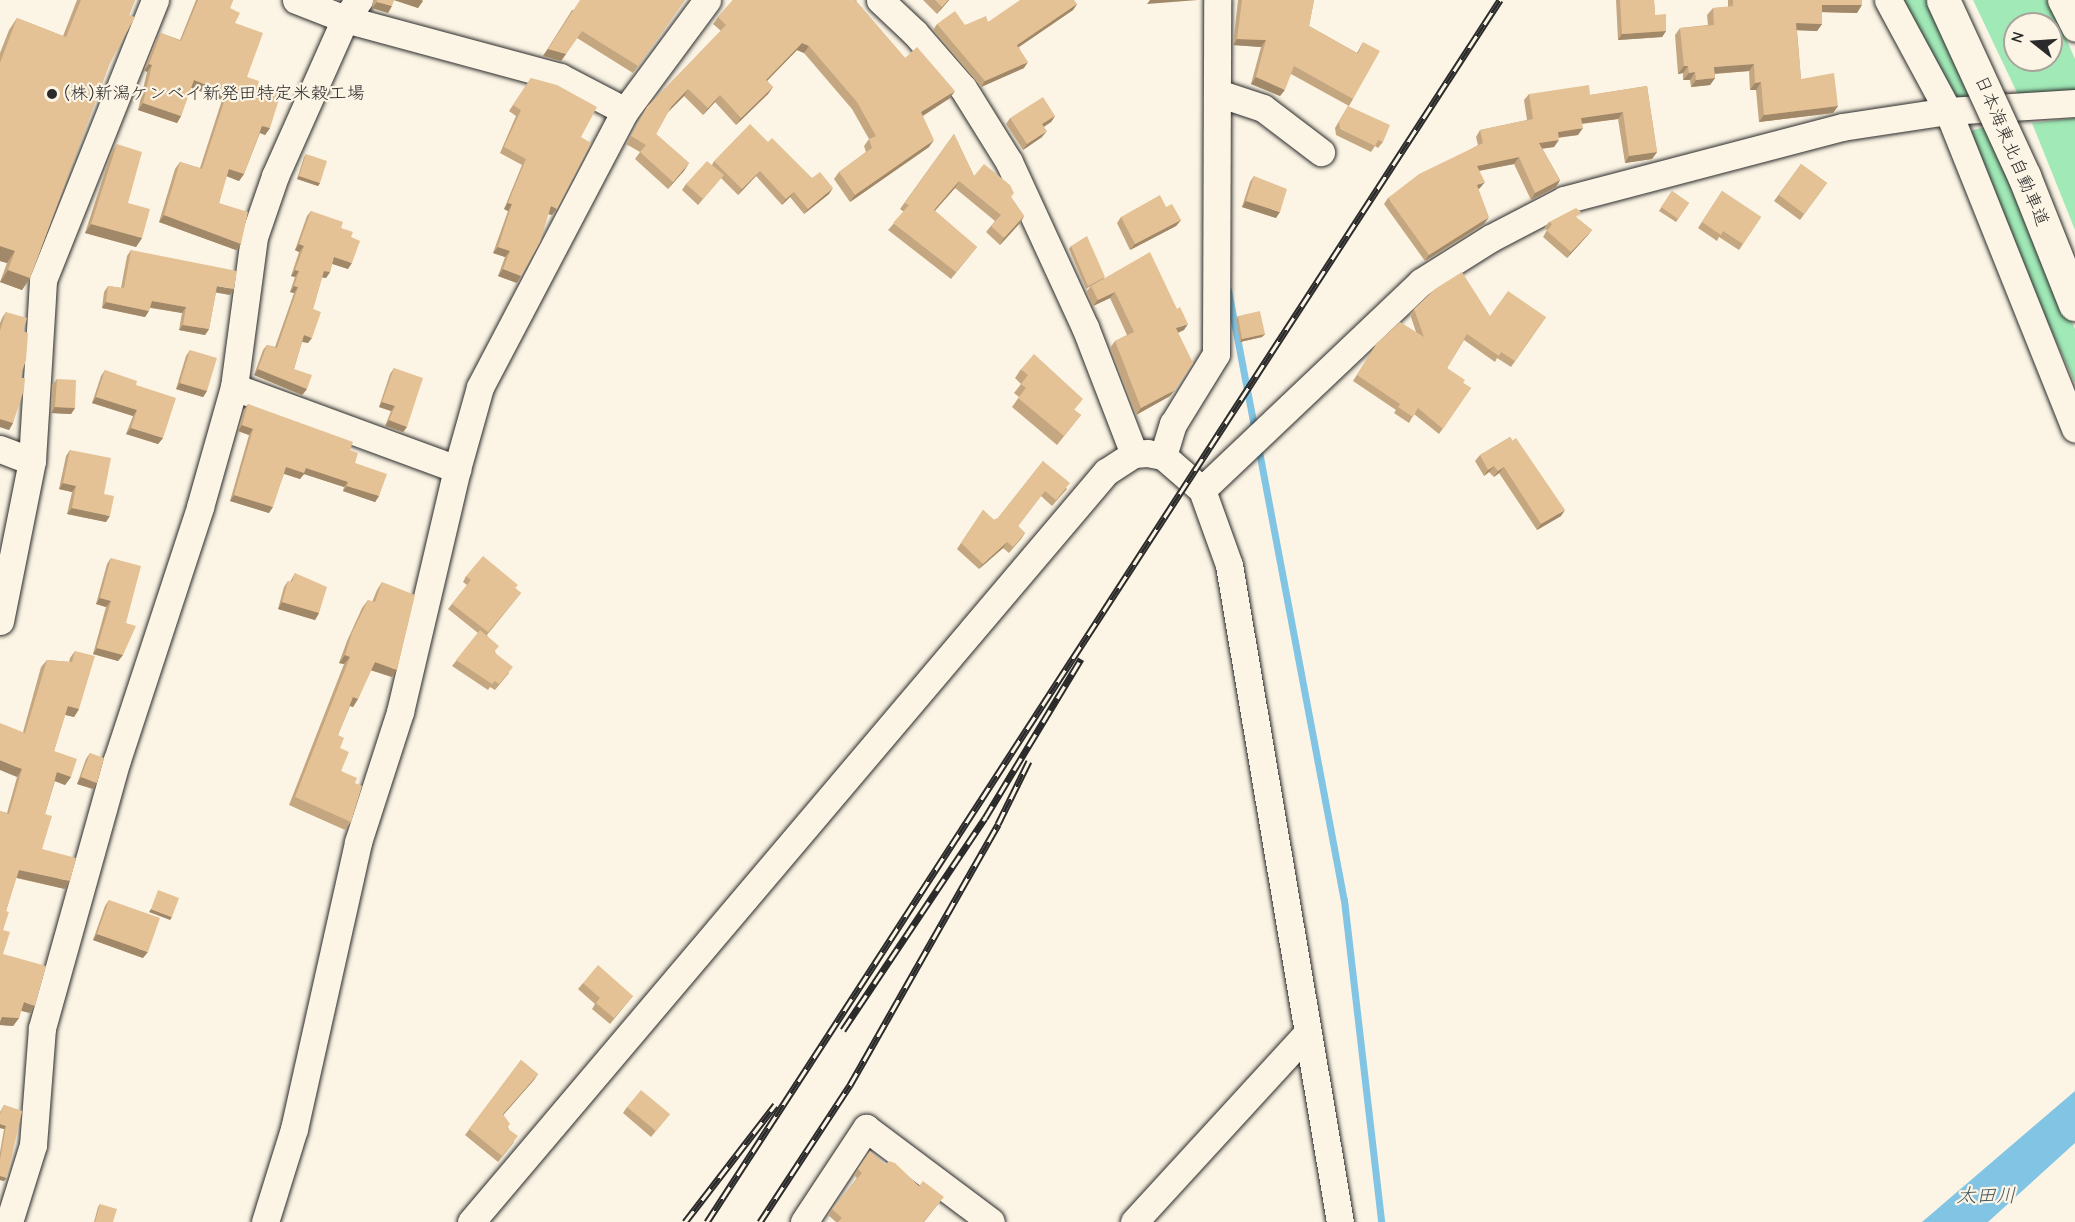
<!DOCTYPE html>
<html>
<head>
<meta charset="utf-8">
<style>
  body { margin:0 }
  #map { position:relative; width:2075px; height:1222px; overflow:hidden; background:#fcf5e5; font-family:"Comic Neue","Klee One",sans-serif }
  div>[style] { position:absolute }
  .green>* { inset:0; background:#a1e9b7 }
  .water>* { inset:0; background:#82c4e3 }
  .stream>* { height:7px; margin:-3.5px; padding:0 3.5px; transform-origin:3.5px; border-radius:3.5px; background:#82c4e3 }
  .roads { filter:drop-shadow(0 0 2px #2b2b2b) drop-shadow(0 0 2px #2b2b2b) }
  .minor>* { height:27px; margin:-13.5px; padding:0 13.5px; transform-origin:13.5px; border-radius:13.5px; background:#fcf5e5 }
  .rail>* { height:7px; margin-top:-3.5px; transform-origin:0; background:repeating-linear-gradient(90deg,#fcf5e5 0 14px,#2b2b2b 0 28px); box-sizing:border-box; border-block:2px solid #2b2b2b }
  .bridges { filter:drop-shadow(0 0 2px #2b2b2b) drop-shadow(0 0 2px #2b2b2b) }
  .highway-bridge>* { height:33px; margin:-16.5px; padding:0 16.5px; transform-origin:16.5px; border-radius:16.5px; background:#fcf5e5 }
  .wall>* { inset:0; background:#c4a781 }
  .shaded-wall>* { inset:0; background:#a08869 }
  .building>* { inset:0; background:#e4c296 }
  .dots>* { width:16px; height:16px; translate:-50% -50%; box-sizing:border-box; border:3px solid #fcf5e5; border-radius:50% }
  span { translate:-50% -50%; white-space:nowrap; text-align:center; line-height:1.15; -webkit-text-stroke:4.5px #fcf5e5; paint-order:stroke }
  .poi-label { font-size:18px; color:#2b2b2b }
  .left { translate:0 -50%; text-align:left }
  .street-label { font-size:18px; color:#2b2b2b }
  .water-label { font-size:20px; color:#455962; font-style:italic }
  .north { position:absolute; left:2003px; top:12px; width:60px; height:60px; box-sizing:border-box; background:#fcf5e5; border:2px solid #a8a49b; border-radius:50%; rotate:287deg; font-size:16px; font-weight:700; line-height:24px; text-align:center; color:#2b2b2b }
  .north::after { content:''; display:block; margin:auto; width:21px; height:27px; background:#2b2b2b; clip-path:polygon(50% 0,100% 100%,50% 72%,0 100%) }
</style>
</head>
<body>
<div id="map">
  <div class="green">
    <div style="clip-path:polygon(1893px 0,1930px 0,1982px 103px,1950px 103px)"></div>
    <div style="clip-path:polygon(evenodd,1973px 0,2049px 0,2075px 59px,2075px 100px,2021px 101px,1973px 0,2015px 24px,2051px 24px,2051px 60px,2015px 60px,2015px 24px)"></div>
    <div style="clip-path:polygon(2075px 118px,2075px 230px,2032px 123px)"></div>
    <div style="clip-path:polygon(1992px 125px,2075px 329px,2075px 383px,1963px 133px)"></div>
  </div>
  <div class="water">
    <div style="clip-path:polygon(2075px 1091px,2075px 1143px,1988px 1222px,1922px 1222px)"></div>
  </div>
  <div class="stream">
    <div style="left:1228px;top:290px;width:145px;rotate:79.2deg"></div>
    <div style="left:1258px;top:446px;width:462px;rotate:79.3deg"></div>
    <div style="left:1344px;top:900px;width:324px;rotate:83.4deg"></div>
  </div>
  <div class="roads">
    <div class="minor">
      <div style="left:296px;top:0;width:53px;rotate:21.2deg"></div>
      <div style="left:345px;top:19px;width:223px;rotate:15.1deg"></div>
      <div style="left:560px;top:77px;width:73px;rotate:27.6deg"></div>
      <div style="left:880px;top:0;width:48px;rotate:43.3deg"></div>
      <div style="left:915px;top:33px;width:73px;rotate:48.9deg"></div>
      <div style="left:963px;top:88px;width:87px;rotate:58.1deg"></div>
      <div style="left:1009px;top:162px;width:182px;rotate:65.3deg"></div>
      <div style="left:1085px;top:327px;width:136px;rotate:68.9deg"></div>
      <div style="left:1888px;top:0;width:126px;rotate:61.6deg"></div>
      <div style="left:1948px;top:111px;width:342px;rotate:68.2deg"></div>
      <div style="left:2061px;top:0;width:31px;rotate:63deg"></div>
      <div style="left:1218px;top:93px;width:47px;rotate:18.4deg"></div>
      <div style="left:1263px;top:108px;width:73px;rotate:37.2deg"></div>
      <div style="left:234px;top:387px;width:238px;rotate:20.2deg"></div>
      <div style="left:0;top:449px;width:34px;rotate:21deg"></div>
      <div style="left:1163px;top:456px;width:34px;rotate:-73deg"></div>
      <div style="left:1173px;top:424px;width:82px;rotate:-58.4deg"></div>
      <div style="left:1216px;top:354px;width:354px;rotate:-89.8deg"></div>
      <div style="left:1202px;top:490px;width:302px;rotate:-43.5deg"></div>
      <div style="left:1421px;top:282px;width:83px;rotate:-32.2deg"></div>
      <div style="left:1491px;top:238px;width:82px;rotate:-27.5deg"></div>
      <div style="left:1564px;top:200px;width:287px;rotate:-14.7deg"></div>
      <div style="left:1842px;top:127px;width:107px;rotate:-8.6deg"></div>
      <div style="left:1948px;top:111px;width:127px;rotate:-3.6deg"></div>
      <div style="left:0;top:621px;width:163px;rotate:-78.7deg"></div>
      <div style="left:32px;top:461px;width:181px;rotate:-86.5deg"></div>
      <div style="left:43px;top:280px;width:302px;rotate:-68.2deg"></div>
      <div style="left:9px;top:1222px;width:81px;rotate:-72.7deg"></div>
      <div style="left:33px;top:1145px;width:117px;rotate:-85.6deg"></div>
      <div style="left:42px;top:1028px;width:278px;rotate:-74.4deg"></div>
      <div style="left:117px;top:760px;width:266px;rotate:-71.8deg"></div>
      <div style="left:200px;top:507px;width:125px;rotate:-74.2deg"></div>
      <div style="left:234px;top:387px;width:151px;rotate:-82.4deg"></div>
      <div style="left:254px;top:237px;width:65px;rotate:-71deg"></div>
      <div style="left:275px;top:176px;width:172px;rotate:-66deg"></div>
      <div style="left:345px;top:19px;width:24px;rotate:-54deg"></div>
      <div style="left:265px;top:1222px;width:97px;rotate:-72.7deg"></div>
      <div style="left:294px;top:1129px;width:294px;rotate:-77.4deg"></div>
      <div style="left:358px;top:842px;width:137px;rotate:-72.1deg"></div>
      <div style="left:400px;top:712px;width:250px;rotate:-76.8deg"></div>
      <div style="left:457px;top:469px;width:85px;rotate:-74.3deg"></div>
      <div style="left:480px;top:387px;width:312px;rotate:-62.3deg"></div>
      <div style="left:625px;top:111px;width:138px;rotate:-53.5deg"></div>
      <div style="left:471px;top:1222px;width:983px;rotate:-49.75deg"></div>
      <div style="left:1106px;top:472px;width:33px;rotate:-33deg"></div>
      <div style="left:1134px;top:454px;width:13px;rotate:-4deg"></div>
      <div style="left:1147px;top:453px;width:16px;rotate:11deg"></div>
      <div style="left:1163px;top:456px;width:52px;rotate:41.1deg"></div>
      <div style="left:1202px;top:490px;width:80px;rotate:70.2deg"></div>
      <div style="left:1229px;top:565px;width:666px;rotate:80.41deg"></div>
      <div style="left:804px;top:1222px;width:113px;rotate:-56.6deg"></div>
      <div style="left:866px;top:1128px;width:156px;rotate:36.9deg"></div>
      <div style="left:1134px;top:1222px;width:256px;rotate:-47.5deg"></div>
    </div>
  </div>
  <div class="rail">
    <div style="left:843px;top:1030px;width:255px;rotate:-56.2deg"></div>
    <div style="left:985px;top:818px;width:186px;rotate:-58.9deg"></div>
    <div style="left:685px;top:1222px;width:148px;rotate:-52.4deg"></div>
    <div style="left:707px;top:1222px;width:1457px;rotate:-57.02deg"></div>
    <div style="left:760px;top:1222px;width:164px;rotate:-56.7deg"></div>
    <div style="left:850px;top:1085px;width:300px;rotate:-60.4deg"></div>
    <div style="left:998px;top:824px;width:70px;rotate:-63.8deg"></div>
  </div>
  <div class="bridges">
    <div class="highway-bridge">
      <div style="left:1943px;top:0;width:194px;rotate:65.3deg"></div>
      <div style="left:2024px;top:176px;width:138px;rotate:68.3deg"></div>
    </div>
  </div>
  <div class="wall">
    <div style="clip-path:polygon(77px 0,135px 0,109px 65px,30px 278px,22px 290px,0 282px,7px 263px,0 261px,0 53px,9px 30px,17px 18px,63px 36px)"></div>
    <div style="clip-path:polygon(195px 0,233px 0,230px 8px,235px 23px,247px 77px,258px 85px,270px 128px,265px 135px,260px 133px,244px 174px,239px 181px,226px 176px,219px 203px,241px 244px,236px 250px,159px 222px,175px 169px,180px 162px,200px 168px,222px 100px,191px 87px,181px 116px,177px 123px,138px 110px,147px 72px,144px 70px,156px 40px,161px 33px,180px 40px,196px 0)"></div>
    <div style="clip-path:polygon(373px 0,423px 0,418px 8px,394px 0,388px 13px,372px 8px)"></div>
    <div style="clip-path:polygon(685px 0,633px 73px,577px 38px,561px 61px,543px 56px,572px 10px)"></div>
    <div style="clip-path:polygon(733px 0,857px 0,856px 1px,905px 58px,950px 98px,923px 116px,929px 147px,850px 202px,834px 179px,839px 172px,866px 152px,864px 146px,869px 139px,852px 109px,804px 53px,797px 50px,767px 81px,773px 87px,768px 94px,736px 125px,715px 102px,703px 115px,684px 96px,668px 112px,656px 134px,689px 163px,668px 189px,635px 159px,640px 152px,626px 144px,647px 107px,721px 31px,713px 24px,718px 17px)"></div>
    <div style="clip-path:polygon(923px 0,949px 0,937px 14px)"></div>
    <div style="clip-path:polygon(1238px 0,1314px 0,1309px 26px,1357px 53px,1363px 42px,1353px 99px,1349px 106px,1291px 74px,1280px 96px,1251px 84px,1261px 47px,1233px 45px)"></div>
    <div style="clip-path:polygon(1616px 0,1654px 0,1655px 15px,1666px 31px,1662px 37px,1618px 40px)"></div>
    <div style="clip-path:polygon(1728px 0,1862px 0,1857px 13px,1822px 12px,1822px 24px,1817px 31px,1797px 30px,1801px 79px,1838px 106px,1833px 113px,1759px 122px,1756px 90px,1750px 90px,1749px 71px,1715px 74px,1715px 78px,1710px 85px,1691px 87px,1690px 80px,1683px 80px,1683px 73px,1678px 74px,1675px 35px,1680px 28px,1708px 25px,1707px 15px,1713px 8px,1728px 7px)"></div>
    <div style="clip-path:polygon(1077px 4px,1073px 10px,1019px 47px,1024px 68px,981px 87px,933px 30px,937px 24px,965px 25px,988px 22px)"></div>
    <div style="clip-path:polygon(531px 78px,581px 137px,557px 209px,552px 215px,548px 214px,517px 283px,498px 276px,505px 257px,493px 253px,508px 211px,504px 209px,522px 165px,500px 153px,516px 116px,509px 111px)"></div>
    <div style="clip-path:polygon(1647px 86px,1657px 152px,1652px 159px,1625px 163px,1618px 119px,1582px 124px,1578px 135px,1558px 138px,1554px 147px,1542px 148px,1560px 180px,1556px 187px,1531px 200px,1514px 164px,1479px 171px,1480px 188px,1478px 189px,1484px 224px,1425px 261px,1384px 204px,1388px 198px,1478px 145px,1476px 137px,1480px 130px,1527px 120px,1524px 100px,1529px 94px,1590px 95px)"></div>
    <div style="clip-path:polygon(1348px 106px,1383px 142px,1378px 148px,1375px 146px,1371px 152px,1336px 135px,1335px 128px)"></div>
    <div style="clip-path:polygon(1055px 116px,1051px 122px,1044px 127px,1042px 137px,1023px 150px,1006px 124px,1010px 118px)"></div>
    <div style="clip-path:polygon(954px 134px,974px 176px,1011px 197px,1024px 216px,1020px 223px,1000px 245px,986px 232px,995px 221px,955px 188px,935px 211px,977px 247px,951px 279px,888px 230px,904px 212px,900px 209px)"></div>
    <div style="clip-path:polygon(117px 144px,128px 203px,142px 238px,136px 247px,85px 233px,111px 153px)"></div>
    <div style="clip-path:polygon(306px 154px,320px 183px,318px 186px,297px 179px,304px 157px)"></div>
    <div style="clip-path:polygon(714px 161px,812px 178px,829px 194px,804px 214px,790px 197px,782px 205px,756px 176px,738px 195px,721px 178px,698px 205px,682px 190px,686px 184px,712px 165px)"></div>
    <div style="clip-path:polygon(1801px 164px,1827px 183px,1800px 220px,1774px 201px)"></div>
    <div style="clip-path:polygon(1254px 176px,1276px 218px,1242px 207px,1250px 182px)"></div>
    <div style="clip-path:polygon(1672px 191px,1689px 203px,1676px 222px,1659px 211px)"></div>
    <div style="clip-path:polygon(1722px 191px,1761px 217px,1739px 250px,1719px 237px,1717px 241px,1698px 228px)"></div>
    <div style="clip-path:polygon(1166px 207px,1181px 220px,1176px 226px,1130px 250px,1117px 223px,1121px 217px)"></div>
    <div style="clip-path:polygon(311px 211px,341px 228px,351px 237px,348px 269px,332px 264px,330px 272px,326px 278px,322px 277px,313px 309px,308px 343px,302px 342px,294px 369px,307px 389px,302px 395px,254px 375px,263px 350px,267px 345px,275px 347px,294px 293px,290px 292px,295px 277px,291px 276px,299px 252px,295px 250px,307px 216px)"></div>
    <div style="clip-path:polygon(1577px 218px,1592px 230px,1587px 236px,1567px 258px,1543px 237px,1547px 230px,1544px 228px,1549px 222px)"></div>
    <div style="clip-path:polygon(1071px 246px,1104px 278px,1184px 330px,1178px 333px,1170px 396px,1136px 415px,1110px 348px,1115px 341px,1127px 335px,1110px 298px,1093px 306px,1086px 292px,1091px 286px,1086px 289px,1069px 249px)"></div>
    <div style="clip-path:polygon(131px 250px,230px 295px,216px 292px,209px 329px,205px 335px,179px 330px,182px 313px,150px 308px,145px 317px,102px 308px,104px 292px,108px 286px,121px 288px,127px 256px)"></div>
    <div style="clip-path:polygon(1414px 309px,1490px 316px,1546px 317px,1511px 367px,1497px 358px,1495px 362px,1464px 340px,1447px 368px,1463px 383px,1471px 388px,1439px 434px,1414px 414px,1409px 423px,1394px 413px,1396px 410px,1353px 381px,1377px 343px,1416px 332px,1410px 314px)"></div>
    <div style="clip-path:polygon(6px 312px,23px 331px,20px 378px,13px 423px,9px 430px,0 427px,0 323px,2px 318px)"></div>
    <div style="clip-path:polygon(1238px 316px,1265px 334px,1262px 337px,1240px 342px,1236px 319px)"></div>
    <div style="clip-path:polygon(190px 350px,207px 391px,203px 397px,176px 389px,186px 356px)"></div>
    <div style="clip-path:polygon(394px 368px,407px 427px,403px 432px,385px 426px,391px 411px,379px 407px,390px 374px)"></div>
    <div style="clip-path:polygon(1021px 369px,1081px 415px,1057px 445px,1012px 407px,1019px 397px,1014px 393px,1021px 384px,1015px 378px)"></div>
    <div style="clip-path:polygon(105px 370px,136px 385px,163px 438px,158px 444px,126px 434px,133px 416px,92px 403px,101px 376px)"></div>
    <div style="clip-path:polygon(57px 379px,75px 408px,71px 414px,51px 413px,52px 385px)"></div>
    <div style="clip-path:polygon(248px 404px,350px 450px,355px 463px,379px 496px,375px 502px,343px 491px,344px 487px,304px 474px,300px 479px,284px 474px,269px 513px,230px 501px,249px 435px,238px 431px,244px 410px)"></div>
    <div style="clip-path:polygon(1510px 437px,1561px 516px,1537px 530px,1499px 473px,1494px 477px,1489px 472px,1484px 476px,1475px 461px,1480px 455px)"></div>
    <div style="clip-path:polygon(70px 450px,104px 494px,106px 522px,67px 514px,72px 492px,59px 489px,66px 456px)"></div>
    <div style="clip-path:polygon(1043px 461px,1067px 489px,1052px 506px,1041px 496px,1018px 526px,1025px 533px,1022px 538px,1009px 553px,1003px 548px,979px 569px,957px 549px,983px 510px,994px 520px,998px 518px)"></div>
    <div style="clip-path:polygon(111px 558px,123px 655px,118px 661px,93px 654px,106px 607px,96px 604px,107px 564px)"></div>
    <div style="clip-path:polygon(295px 573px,319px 613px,315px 620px,278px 609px,284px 587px,288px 581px,290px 582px)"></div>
    <div style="clip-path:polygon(466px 576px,515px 588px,521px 593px,487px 635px,495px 652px,509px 673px,495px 690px,490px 687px,488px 690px,452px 666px,478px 633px,448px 609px,467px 585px,463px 582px)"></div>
    <div style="clip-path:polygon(382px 582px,392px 677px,371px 670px,358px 699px,353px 707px,350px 706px,338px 735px,340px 748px,341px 771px,355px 783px,351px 822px,345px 830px,289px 805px,344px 664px,339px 663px,347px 641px,362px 608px,368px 600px,372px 602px,377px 590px)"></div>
    <div style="clip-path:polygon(75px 651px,79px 709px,74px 717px,65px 715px,54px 751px,71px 777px,65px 785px,55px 781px,45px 814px,42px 849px,65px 889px,16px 878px,6px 911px,3px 930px,3px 954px,30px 1013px,21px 1011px,19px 1018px,13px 1026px,0 1025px,0 811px,7px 813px,17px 777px,23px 732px,41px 667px,47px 660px,69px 662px,70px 658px)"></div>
    <div style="clip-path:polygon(90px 753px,93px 789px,77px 784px,86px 759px)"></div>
    <div style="clip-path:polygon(109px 900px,143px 958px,93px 940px,105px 906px)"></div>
    <div style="clip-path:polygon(583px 983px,633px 996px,610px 1024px,592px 1009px,595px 1004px,578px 989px)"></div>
    <div style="clip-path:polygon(521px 1060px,538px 1074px,503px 1115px,514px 1142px,498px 1162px,465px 1135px)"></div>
    <div style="clip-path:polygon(4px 1105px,22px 1111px,4px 1181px,0 1180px,0 1152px,4px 1129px,0 1128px,0 1112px)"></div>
    <div style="clip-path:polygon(627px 1107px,670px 1114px,651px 1137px,623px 1113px)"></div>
    <div style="clip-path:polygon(870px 1151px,885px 1165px,919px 1186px,939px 1203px,924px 1222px,836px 1222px,828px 1215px,857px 1178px,854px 1175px)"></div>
    <div style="clip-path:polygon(100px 1204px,113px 1222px,94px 1222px,98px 1207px)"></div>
  </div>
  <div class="shaded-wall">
    <div style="clip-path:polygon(394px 0,420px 0,423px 1px,418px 8px)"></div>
    <div style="clip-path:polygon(948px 0,949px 0,937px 14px,942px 7px)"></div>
    <div style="clip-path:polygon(1150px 0,1198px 0,1147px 4px)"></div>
    <div style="clip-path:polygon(377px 2px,392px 6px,388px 13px,372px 8px)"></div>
    <div style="clip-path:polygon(1077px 4px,1073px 10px,1013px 51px,1017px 45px)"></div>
    <div style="clip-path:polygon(1822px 5px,1862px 5px,1857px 13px,1817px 12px)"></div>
    <div style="clip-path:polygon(1796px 23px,1822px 24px,1817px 31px,1791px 30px)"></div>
    <div style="clip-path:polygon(1666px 31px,1662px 37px,1618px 40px,1622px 34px)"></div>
    <div style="clip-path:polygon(1237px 39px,1266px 40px,1261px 47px,1233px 45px)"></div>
    <div style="clip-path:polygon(802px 43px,809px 46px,804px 53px,797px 50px,761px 87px,766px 80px)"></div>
    <div style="clip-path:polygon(548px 49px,566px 54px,561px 61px,543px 56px)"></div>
    <div style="clip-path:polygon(1028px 62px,1024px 68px,981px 87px,985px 81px)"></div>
    <div style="clip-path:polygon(149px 64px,152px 65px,147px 72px,144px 70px)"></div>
    <div style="clip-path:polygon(1754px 64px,1749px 71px,1709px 74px,1714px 67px)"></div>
    <div style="clip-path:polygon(1684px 66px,1688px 66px,1683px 73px,1678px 74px)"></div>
    <div style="clip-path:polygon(1695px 72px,1690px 80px,1683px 80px,1689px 73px)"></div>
    <div style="clip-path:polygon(1256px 77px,1285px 90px,1280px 96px,1251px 84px)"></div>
    <div style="clip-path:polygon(1715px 78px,1710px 85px,1691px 87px,1696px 80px)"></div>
    <div style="clip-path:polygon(194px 80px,227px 93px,222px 100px,189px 87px)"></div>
    <div style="clip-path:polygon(1761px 82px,1756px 90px,1750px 90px,1755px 83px)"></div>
    <div style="clip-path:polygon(773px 87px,768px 94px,736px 125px,741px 118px)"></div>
    <div style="clip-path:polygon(688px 89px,684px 96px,666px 114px,671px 107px)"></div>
    <div style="clip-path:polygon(955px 91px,950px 98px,916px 120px,921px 112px)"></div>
    <div style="clip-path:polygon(720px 95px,715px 102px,703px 115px,708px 108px)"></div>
    <div style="clip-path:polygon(143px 103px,181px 116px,177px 123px,138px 110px)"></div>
    <div style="clip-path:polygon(1838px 106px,1833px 113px,1759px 122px,1764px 115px)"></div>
    <div style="clip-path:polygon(1623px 112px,1618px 119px,1577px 124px,1581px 118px)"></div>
    <div style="clip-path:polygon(1055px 116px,1051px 122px,1038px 130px,1042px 124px)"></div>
    <div style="clip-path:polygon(262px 126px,270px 128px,265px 135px,258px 132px)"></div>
    <div style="clip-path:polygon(1583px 128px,1578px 135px,1553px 138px,1558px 132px)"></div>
    <div style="clip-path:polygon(1047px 131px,1042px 137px,1023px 150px,1027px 144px)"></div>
    <div style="clip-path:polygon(934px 140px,929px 147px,850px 202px,855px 195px)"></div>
    <div style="clip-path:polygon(1559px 140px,1554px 147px,1534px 150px,1539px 143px)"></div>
    <div style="clip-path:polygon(1657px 152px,1652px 159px,1625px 163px,1629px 156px)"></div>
    <div style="clip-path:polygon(1519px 157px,1514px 164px,1472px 172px,1477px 166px)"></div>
    <div style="clip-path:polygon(689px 163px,684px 171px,668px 189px,673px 182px)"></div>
    <div style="clip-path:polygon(229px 169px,244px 174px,239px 181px,224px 175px)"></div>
    <div style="clip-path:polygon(760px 171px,756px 176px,738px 195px,742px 189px)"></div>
    <div style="clip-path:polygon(299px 176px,320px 183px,318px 186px,297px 179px)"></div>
    <div style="clip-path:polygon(1560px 180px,1556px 187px,1531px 200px,1535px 193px)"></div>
    <div style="clip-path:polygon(959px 181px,955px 188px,929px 217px,934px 210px)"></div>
    <div style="clip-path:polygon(1485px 182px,1480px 188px,1473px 192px,1477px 185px)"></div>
    <div style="clip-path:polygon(833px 188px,829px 194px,804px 214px,808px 209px)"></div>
    <div style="clip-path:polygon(794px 192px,790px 197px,782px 205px,786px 199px)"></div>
    <div style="clip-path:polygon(1246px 201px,1280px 212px,1276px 218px,1242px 207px)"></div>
    <div style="clip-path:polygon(508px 203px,512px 204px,508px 211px,504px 209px)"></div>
    <div style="clip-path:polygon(551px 206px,557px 209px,552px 215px,546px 213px)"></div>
    <div style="clip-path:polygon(164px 215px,241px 244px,236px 250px,159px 222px)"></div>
    <div style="clip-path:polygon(1024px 216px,1020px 223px,1000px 245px,1004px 238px)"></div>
    <div style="clip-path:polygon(1489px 217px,1484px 224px,1425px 261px,1429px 255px)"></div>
    <div style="clip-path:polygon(1181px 220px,1176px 226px,1130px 250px,1135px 244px)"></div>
    <div style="clip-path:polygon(91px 224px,142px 238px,136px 247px,85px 233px)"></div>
    <div style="clip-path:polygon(1592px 230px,1587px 236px,1567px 258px,1571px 252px)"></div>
    <div style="clip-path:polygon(299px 244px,304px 246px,299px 252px,295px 250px)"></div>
    <div style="clip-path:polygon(0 246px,15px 251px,7px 263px,0 261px)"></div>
    <div style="clip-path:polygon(498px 247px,510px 251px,505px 257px,493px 253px)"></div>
    <div style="clip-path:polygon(334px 257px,352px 263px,348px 269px,330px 263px)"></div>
    <div style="clip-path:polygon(503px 269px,521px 276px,517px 283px,498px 276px)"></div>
    <div style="clip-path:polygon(8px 270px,30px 278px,22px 290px,0 282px)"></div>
    <div style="clip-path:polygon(295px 270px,299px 271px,295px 277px,291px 276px)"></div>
    <div style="clip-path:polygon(324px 271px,330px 272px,326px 278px,320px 277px)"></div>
    <div style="clip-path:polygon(217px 286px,234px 289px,230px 295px,213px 292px)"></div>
    <div style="clip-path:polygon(294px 286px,298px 287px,294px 293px,290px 292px)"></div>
    <div style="clip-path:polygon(1115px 292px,1110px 298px,1093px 306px,1098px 300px)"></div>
    <div style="clip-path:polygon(152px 301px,186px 307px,182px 313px,148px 307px)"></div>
    <div style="clip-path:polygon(106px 302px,149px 311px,145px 317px,102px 308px)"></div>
    <div style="clip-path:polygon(1188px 324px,1184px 330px,1171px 335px,1176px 328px)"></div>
    <div style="clip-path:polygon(183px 325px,209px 329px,205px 335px,179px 330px)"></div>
    <div style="clip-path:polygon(1265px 334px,1262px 337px,1240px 342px,1242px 339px)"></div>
    <div style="clip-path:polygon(304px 335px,312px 338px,308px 343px,300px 341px)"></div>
    <div style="clip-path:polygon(258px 369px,307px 389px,302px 395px,254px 375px)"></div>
    <div style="clip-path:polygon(180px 383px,207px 391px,203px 397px,176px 389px)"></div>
    <div style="clip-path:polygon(1175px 390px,1170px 396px,1136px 415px,1141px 408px)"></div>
    <div style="clip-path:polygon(96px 397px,137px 410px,133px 416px,92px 403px)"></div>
    <div style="clip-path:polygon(382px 402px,395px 406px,391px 411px,379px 407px)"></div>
    <div style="clip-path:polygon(55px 407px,75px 408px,71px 414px,51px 413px)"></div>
    <div style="clip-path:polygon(0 419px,13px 423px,9px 430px,0 427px)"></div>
    <div style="clip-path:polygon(389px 420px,407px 427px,403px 432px,385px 426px)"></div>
    <div style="clip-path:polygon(242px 425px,253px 429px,249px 435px,238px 431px)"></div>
    <div style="clip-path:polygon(131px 428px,163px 438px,158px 444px,126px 434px)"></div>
    <div style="clip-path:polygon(1494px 466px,1489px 472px,1484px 476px,1488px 470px)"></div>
    <div style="clip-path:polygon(286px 467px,306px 468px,348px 482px,344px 487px,304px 474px,300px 479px,282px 473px)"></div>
    <div style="clip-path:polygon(1504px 467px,1499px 473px,1494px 477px,1498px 471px)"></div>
    <div style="clip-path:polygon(63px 483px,76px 486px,72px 492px,59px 489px)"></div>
    <div style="clip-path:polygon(347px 486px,379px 496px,375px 502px,343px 491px)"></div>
    <div style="clip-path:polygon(234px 495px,273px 507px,269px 513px,230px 501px)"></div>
    <div style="clip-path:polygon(72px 508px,110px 516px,106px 522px,67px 514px)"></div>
    <div style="clip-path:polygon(1565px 510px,1561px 516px,1537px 530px,1541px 524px)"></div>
    <div style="clip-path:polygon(1007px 542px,1003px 548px,979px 569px,983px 564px)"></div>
    <div style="clip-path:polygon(100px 598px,111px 601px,106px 607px,96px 604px)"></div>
    <div style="clip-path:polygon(282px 602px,319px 613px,315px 620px,278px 609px)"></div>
    <div style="clip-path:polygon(97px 648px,123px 655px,118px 661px,93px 654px)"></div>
    <div style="clip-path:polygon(345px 655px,350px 657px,344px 664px,339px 663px)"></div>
    <div style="clip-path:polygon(375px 662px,397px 670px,392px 677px,370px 670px)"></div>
    <div style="clip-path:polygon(353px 697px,358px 699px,353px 707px,348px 705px)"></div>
    <div style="clip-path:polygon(68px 706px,79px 709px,74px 717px,62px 714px)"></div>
    <div style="clip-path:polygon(0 760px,22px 769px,17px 777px,0 770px)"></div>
    <div style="clip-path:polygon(57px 772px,71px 777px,65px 785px,52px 780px)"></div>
    <div style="clip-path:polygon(81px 777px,97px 783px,93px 789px,77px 784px)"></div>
    <div style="clip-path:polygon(19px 870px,70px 881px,65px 889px,14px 877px)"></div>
    <div style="clip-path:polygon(151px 909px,172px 917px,170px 920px,149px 912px)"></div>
    <div style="clip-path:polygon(97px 934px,148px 952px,143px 958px,93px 940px)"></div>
    <div style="clip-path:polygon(24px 1002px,35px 1006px,30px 1013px,19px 1010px)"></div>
    <div style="clip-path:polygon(2px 1017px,19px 1018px,13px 1026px,0 1025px,0 1019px)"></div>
    <div style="clip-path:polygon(538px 1074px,534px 1080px,498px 1121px,503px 1114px)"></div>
    <div style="clip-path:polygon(0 1124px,6px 1126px,4px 1129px,0 1128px)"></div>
    <div style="clip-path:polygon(0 1176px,7px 1178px,4px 1181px,0 1180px)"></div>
  </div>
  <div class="building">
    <div style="clip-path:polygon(81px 0,135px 0,129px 15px,135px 17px,109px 65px,30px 278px,8px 270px,15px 251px,0 246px,0 63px,17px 18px,66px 37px)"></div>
    <div style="clip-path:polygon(198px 0,233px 0,230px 8px,240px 13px,235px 23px,263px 33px,247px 77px,259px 81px,258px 85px,281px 93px,270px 128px,262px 126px,244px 174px,229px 169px,219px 203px,248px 212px,241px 244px,164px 215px,180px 162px,202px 169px,227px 93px,194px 80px,181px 116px,143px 103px,152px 65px,149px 64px,161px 33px,181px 41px)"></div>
    <div style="clip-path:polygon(377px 0,394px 0,392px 6px,377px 2px)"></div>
    <div style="clip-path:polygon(580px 0,685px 0,638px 66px,582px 31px,566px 54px,548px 49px)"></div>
    <div style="clip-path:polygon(733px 0,855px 0,905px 58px,917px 47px,955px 91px,921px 112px,934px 140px,855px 195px,839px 172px,872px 148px,869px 139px,876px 136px,857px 102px,809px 46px,802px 43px,766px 80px,773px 87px,741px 118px,720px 95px,708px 108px,688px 89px,671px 107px,656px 134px,689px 163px,673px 182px,640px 152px,646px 145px,631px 136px,647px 107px,726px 25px,718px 17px)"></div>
    <div style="clip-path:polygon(935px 0,948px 0,942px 7px)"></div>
    <div style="clip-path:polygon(1020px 0,1074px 0,1077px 4px,1017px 45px,1028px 62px,985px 81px,937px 24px,955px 11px,965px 25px,986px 16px,988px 22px)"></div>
    <div style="clip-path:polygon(1242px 0,1314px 0,1309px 26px,1358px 54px,1363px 42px,1380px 51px,1353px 99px,1294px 66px,1285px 90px,1256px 77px,1266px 40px,1237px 39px)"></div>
    <div style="clip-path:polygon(1620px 0,1654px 0,1655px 15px,1666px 14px,1666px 31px,1622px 34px)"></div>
    <div style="clip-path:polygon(1733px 0,1862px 0,1862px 5px,1822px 5px,1822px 24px,1796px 23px,1801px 79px,1834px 73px,1838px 106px,1764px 115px,1761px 82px,1755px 83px,1754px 64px,1714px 67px,1715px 78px,1696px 80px,1695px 72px,1689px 73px,1688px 66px,1684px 66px,1680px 28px,1714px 25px,1713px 8px,1733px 6px)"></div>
    <div style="clip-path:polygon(531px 78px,557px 85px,597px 107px,581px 137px,591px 143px,557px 209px,551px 206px,540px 242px,521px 276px,503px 269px,510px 251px,498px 247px,512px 204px,508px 203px,526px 159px,504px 147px,521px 110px,513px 105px)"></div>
    <div style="clip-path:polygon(1589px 85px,1590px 95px,1647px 86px,1657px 152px,1629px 156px,1623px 112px,1581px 118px,1583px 128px,1558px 132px,1559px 140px,1539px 143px,1560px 180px,1535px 193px,1519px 157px,1477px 166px,1485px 182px,1477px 185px,1489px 217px,1429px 255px,1388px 198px,1419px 174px,1483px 143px,1480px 130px,1533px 119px,1529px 94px)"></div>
    <div style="clip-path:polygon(1043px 97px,1055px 116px,1042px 124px,1047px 131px,1027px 144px,1010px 118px)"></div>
    <div style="clip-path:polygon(1348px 106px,1390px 125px,1383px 142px,1378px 140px,1375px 146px,1340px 129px,1339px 122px)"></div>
    <div style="clip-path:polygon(750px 124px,768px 142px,772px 138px,812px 178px,820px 172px,833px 188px,808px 209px,794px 192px,786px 199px,760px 171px,742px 189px,714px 161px)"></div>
    <div style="clip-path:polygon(954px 134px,974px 176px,984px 164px,1010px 185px,1014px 193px,1011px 197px,1024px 216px,1004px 238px,991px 226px,1001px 215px,959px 181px,934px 210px,977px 247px,956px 272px,893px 223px,909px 205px,905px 203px)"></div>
    <div style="clip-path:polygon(117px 144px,142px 152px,128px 203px,150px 209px,142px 238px,91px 224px)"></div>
    <div style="clip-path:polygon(306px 154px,327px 161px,320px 183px,299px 176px)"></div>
    <div style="clip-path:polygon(707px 161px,724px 175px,703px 199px,686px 184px)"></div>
    <div style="clip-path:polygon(1801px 164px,1827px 183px,1804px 214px,1779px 195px)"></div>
    <div style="clip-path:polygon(1254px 176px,1287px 189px,1280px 212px,1246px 201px)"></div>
    <div style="clip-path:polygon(1672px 191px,1689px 203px,1678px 219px,1661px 207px)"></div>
    <div style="clip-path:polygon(1722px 191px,1761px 217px,1743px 244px,1723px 231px,1721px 235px,1702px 222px)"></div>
    <div style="clip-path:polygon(1160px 195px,1166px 207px,1172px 204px,1181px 220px,1135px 244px,1121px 217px)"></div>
    <div style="clip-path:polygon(1576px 208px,1581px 212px,1576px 217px,1592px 230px,1571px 252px,1547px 231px,1552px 224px,1549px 222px)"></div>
    <div style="clip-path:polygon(311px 211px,343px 222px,341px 228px,353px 232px,351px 237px,360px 241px,352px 263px,334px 257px,330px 272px,324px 271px,313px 309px,321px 312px,312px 338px,304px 335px,294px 369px,312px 375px,307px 389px,258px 369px,267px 345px,277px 348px,298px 287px,294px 286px,299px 271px,295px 270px,304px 246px,299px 244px)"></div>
    <div style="clip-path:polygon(1087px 236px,1105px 277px,1088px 286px,1071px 246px)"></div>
    <div style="clip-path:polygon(131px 250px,237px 271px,234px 289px,217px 286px,209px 329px,183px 325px,186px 307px,152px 301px,149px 311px,106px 302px,108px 286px,124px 288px)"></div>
    <div style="clip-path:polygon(1150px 252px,1177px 309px,1180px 307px,1188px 324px,1176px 328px,1193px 363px,1175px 390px,1141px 408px,1115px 341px,1134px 332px,1115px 292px,1098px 300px,1091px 286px)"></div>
    <div style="clip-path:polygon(1462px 272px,1490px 316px,1508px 291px,1546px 317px,1515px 361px,1501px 352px,1499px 356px,1467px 334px,1447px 368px,1465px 380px,1463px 383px,1471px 388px,1443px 429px,1418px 408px,1413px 417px,1398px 407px,1400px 404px,1357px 375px,1377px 343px,1400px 322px,1424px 337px,1414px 309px,1435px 289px)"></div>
    <div style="clip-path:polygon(1260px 311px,1265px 334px,1242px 339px,1238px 316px)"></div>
    <div style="clip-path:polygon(6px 312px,27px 318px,23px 331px,28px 333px,26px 360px,20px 378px,25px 378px,24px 390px,13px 423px,0 419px,0 331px)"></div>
    <div style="clip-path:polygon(190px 350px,217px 358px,207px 391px,180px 383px)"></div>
    <div style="clip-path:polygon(1034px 354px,1083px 399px,1074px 410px,1081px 415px,1064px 436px,1018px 398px,1026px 388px,1021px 384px,1028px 375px,1021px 369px)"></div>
    <div style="clip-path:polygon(394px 368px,423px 378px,407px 427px,389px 420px,395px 406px,382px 402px)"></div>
    <div style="clip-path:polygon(105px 370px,137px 381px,136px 385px,176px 398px,163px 438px,131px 428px,137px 410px,96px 397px)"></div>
    <div style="clip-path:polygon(57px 379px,76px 380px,75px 408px,55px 407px)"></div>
    <div style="clip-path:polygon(248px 404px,353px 442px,350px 450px,358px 453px,355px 463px,387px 474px,379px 496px,347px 486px,348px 482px,306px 468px,304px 473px,286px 467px,273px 507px,234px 495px,253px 429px,242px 425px)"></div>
    <div style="clip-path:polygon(1510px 437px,1512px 441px,1516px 438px,1565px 510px,1541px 524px,1504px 467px,1498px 471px,1494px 466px,1488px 470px,1480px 455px)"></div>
    <div style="clip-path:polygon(70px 450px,111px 458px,104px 494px,114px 496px,110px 516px,72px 508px,76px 486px,63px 483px)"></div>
    <div style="clip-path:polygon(1043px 461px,1070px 483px,1056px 500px,1045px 491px,1018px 526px,1025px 533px,1013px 547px,1007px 542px,983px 564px,961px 543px,983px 510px,994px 520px,998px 518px)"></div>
    <div style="clip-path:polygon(483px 556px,518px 585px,515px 588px,521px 593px,488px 632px,452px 604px,471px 580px,466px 576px)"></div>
    <div style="clip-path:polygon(111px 558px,141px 566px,126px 623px,136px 626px,123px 655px,97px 648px,111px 601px,100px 598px)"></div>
    <div style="clip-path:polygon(295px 573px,327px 587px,319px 613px,282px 602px,288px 581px,292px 582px)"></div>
    <div style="clip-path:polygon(382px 582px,415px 595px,397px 670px,375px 662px,358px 699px,353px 697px,338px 735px,344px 738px,340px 748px,349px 752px,341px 771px,357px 778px,355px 783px,362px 786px,351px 822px,295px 797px,350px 657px,345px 655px,352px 633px,368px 600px,375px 602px)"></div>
    <div style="clip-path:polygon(480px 630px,499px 646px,494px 652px,513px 667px,499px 684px,495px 681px,492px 684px,456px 660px)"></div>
    <div style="clip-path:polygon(75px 651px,95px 656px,79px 709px,68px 706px,54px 751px,77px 759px,71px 777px,57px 772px,45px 814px,52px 816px,42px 849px,76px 858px,70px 881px,19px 870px,6px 911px,9px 912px,3px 930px,10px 932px,3px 954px,46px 966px,35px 1006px,24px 1002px,19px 1018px,2px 1017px,0 1022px,0 811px,9px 814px,22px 769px,0 760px,0 723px,25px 733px,47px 660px,72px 662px)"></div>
    <div style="clip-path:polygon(90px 753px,104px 758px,97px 783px,81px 777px)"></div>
    <div style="clip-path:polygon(158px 890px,179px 898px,172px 917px,151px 909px)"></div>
    <div style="clip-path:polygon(109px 900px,160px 918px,148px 952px,97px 934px)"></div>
    <div style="clip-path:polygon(598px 965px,633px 996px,614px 1018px,596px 1003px,600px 998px,583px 983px)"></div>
    <div style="clip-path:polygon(521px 1060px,538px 1074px,503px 1114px,510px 1124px,507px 1128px,518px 1136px,502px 1156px,469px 1129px)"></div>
    <div style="clip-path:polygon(641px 1090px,670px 1114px,656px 1131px,627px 1107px)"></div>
    <div style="clip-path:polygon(4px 1105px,22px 1111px,7px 1178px,0 1176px,0 1160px,6px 1126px,0 1124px,0 1114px)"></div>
    <div style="clip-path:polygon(870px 1151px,885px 1165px,889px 1161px,895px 1163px,919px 1186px,923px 1181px,944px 1197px,923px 1222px,838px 1222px,842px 1218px,832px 1209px,862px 1173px,858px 1169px)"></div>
    <div style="clip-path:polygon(100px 1204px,117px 1209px,113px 1222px,95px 1222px)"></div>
  </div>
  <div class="dots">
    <div style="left:52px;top:94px;background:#2b2b2b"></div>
  </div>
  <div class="poi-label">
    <span class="left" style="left:64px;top:94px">(株)新潟ケンベイ新発田特定米穀工場</span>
  </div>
  <div class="street-label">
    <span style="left:2011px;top:151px;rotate:67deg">日本海東北自動車道</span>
  </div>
  <div class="water-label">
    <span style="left:1986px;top:1195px">太田川</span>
  </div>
  <div class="north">N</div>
</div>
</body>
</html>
